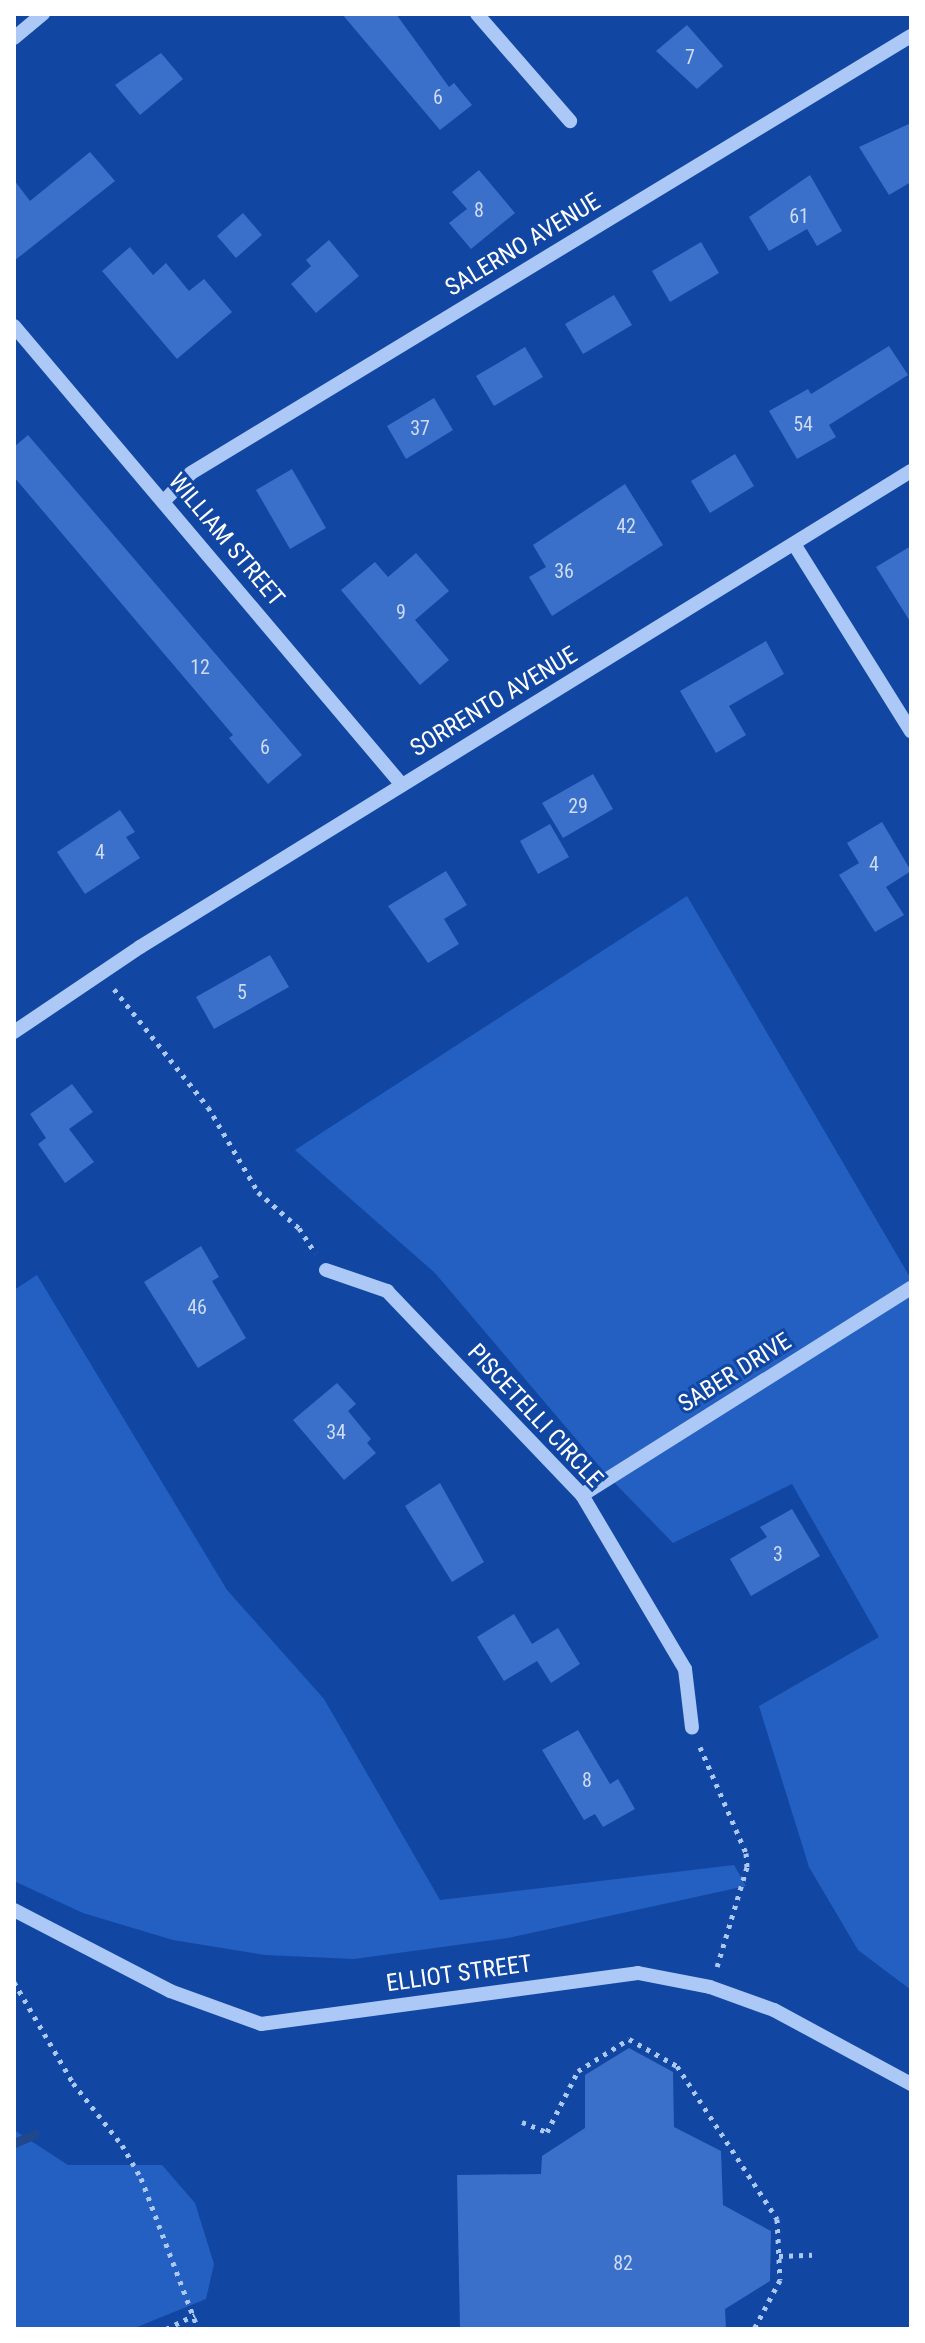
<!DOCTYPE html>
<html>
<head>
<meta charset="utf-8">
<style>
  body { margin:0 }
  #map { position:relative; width:925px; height:2343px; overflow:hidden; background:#1147a3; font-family:"Roboto Condensed",sans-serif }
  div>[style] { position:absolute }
  .green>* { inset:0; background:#2360c1 }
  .stream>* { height:9px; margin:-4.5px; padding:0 4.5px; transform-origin:4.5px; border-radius:4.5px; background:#1f488d }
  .building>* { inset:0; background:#3a70c9 }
  .path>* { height:5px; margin-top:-2.5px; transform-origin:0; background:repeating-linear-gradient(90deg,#abc8f6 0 4px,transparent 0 10px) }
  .minor>* { height:14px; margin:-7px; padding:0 7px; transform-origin:7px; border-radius:7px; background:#abc8f6 }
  span { translate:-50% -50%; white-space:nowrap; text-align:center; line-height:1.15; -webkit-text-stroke:6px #1147a3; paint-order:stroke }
  .number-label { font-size:20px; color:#cedbf2 }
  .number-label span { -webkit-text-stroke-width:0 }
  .street-label { font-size:24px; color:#fff }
  .frame { position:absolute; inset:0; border:16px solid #fff; pointer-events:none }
</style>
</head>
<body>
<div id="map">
  <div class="green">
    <div style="clip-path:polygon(687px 896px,911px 1279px,911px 1990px,858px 1950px,809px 1867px,759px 1706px,879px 1637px,792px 1484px,673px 1543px,605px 1473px,435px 1273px,295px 1150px)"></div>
    <div style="clip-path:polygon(37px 1275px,227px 1590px,324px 1699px,440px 1900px,734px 1865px,746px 1886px,508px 1938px,354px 1959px,265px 1955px,173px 1940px,83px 1913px,14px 1881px,14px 1290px)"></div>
    <div style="clip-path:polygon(14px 2130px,68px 2165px,162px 2165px,195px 2203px,214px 2264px,206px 2299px,132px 2329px,14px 2329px)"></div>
  </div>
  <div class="stream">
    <div style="left:14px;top:2143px;width:23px;rotate:-23deg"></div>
  </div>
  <div class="building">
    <div style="clip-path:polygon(342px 14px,396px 14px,449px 87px,454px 83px,472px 105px,440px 130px)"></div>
    <div style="clip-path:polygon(687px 25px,723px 66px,697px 89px,656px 51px)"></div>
    <div style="clip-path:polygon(161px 53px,183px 79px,140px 115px,115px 85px)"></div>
    <div style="clip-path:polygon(911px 123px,911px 182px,889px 195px,859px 147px)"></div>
    <div style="clip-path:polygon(90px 152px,115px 181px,14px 261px,14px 180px,30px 201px)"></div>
    <div style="clip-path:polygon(479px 170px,515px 213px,471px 249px,449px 223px,467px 209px,452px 192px)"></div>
    <div style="clip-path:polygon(810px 175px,842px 231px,817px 246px,807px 229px,769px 251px,749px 217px)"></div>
    <div style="clip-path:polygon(243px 213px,262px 235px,236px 258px,217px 236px)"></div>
    <div style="clip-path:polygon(329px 240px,359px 276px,316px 313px,291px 284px,311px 266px,306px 260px)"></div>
    <div style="clip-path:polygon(701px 242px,719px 273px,670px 302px,652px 271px)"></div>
    <div style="clip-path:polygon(130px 247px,153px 275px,166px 263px,189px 291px,204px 279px,232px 312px,177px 359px,102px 271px)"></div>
    <div style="clip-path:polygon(614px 295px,632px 325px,583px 354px,565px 324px)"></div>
    <div style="clip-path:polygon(889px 346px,908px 375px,829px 425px,836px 437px,797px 459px,769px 411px,808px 389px,811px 394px)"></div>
    <div style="clip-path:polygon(525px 347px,543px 377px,494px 406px,476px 376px)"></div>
    <div style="clip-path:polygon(434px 398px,453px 430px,406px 459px,387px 426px)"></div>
    <div style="clip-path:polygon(28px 435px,302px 755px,268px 784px,229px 738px,233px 735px,14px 477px,14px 447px)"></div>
    <div style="clip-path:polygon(735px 454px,754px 486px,710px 513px,691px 481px)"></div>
    <div style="clip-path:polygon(292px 469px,326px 528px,290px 549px,256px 490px)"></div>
    <div style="clip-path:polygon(625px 484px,663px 545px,552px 616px,529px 577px,546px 567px,533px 545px)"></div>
    <div style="clip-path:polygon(911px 546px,911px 623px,876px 567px)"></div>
    <div style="clip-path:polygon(416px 553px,449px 591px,415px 620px,449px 660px,420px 685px,341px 590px,375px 562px,388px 577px)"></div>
    <div style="clip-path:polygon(766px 641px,784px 674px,729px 706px,746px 735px,716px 753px,680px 691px)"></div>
    <div style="clip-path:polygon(593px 774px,613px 809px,563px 838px,542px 803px)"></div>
    <div style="clip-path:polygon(120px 810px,135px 832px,126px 837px,140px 858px,85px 894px,57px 852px)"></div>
    <div style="clip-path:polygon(882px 822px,911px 871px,886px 887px,904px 915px,875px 932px,839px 875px,859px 863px,847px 843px)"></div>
    <div style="clip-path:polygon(550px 824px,569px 857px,538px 874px,520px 841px)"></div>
    <div style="clip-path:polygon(446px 871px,467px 905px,444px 919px,459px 944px,428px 963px,388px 906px)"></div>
    <div style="clip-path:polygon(270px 955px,289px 987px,214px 1029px,196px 997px)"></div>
    <div style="clip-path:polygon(72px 1084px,93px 1112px,69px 1129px,94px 1162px,65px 1183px,38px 1144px,46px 1138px,30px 1114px)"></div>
    <div style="clip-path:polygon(201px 1246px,219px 1277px,212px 1281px,246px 1338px,198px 1368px,144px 1282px)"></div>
    <div style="clip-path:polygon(337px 1383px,356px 1404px,348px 1411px,371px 1439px,367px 1443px,376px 1453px,344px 1480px,293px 1420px)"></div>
    <div style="clip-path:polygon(440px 1483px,484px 1562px,452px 1582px,405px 1506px)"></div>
    <div style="clip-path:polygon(792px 1509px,820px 1556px,751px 1596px,730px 1559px,767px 1537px,760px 1527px)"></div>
    <div style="clip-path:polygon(514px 1614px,532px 1644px,558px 1628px,580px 1664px,551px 1683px,537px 1661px,504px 1681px,477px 1637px)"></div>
    <div style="clip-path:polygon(578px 1730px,610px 1784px,618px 1779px,635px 1809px,603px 1827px,595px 1814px,584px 1820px,542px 1750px)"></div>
    <div style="clip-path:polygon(629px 2048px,673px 2072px,674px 2127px,721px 2151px,723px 2205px,771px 2231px,770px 2281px,725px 2309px,726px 2329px,460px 2329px,457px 2175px,541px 2174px,542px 2156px,585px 2128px,585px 2075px)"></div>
  </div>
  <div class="path">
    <div style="left:114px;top:989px;width:151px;rotate:51.5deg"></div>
    <div style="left:208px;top:1107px;width:99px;rotate:59.5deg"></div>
    <div style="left:258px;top:1192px;width:55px;rotate:41.3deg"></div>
    <div style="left:299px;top:1228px;width:30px;rotate:57deg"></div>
    <div style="left:700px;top:1747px;width:116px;rotate:66.5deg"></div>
    <div style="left:746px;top:1853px;width:14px;rotate:86deg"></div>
    <div style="left:747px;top:1867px;width:104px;rotate:106.7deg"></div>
    <div style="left:14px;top:1982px;width:117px;rotate:59.7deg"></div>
    <div style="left:73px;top:2083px;width:79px;rotate:51.7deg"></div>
    <div style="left:122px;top:2145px;width:38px;rotate:60deg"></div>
    <div style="left:141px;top:2178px;width:161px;rotate:69.3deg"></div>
    <div style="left:522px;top:2122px;width:27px;rotate:22deg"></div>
    <div style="left:547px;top:2132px;width:68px;rotate:-63.1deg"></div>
    <div style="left:578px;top:2071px;width:60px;rotate:-32.1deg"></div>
    <div style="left:629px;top:2039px;width:55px;rotate:29.4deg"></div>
    <div style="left:677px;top:2066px;width:183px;rotate:56.8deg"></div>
    <div style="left:777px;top:2219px;width:61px;rotate:87.2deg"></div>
    <div style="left:780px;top:2280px;width:55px;rotate:118deg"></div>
    <div style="left:779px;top:2256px;width:33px;rotate:-2deg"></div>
    <div style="left:166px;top:2329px;width:32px;rotate:-26deg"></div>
  </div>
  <div class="minor">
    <div style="left:477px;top:14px;width:142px;rotate:49deg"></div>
    <div style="left:14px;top:38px;width:38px;rotate:-40deg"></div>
    <div style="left:14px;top:326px;width:601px;rotate:49.79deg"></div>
    <div style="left:165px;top:500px;width:37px;rotate:-46deg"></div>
    <div style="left:191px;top:473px;width:842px;rotate:-31.26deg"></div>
    <div style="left:794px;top:544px;width:221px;rotate:58deg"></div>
    <div style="left:14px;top:1032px;width:152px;rotate:-34deg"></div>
    <div style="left:140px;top:947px;width:906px;rotate:-31.69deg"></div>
    <div style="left:326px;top:1270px;width:65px;rotate:19deg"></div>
    <div style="left:387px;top:1291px;width:282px;rotate:46.3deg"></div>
    <div style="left:582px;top:1495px;width:202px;rotate:59.4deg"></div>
    <div style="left:685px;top:1669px;width:59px;rotate:83.2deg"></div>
    <div style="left:582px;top:1495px;width:389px;rotate:-32.2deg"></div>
    <div style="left:14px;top:1910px;width:176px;rotate:27.4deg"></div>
    <div style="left:170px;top:1991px;width:97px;rotate:19.9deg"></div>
    <div style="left:261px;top:2024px;width:380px;rotate:-7.7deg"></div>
    <div style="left:638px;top:1973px;width:73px;rotate:11deg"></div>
    <div style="left:710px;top:1987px;width:68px;rotate:19.8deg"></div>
    <div style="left:774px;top:2010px;width:156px;rotate:28.4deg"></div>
  </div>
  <div class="number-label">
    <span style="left:690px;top:57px">7</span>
    <span style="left:438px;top:97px">6</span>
    <span style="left:479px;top:210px">8</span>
    <span style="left:799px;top:216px">61</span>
    <span style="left:803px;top:424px">54</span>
    <span style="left:420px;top:428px">37</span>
    <span style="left:626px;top:526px">42</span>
    <span style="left:564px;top:571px">36</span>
    <span style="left:401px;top:612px">9</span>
    <span style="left:200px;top:667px">12</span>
    <span style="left:265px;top:747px">6</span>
    <span style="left:578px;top:806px">29</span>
    <span style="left:100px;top:852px">4</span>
    <span style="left:874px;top:864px">4</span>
    <span style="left:242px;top:992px">5</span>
    <span style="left:197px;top:1307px">46</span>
    <span style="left:336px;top:1432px">34</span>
    <span style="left:778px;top:1554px">3</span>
    <span style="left:587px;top:1780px">8</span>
    <span style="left:623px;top:2263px">82</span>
  </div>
  <div class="street-label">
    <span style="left:523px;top:245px;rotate:-31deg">SALERNO AVENUE</span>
    <span style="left:226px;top:540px;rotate:50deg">WILLIAM STREET</span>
    <span style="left:494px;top:702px;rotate:-31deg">SORRENTO AVENUE</span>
    <span style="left:735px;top:1373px;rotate:-32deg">SABER DRIVE</span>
    <span style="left:535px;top:1416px;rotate:47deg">PISCETELLI CIRCLE</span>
    <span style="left:459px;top:1974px;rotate:-8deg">ELLIOT STREET</span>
  </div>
  <div class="frame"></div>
</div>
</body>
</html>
